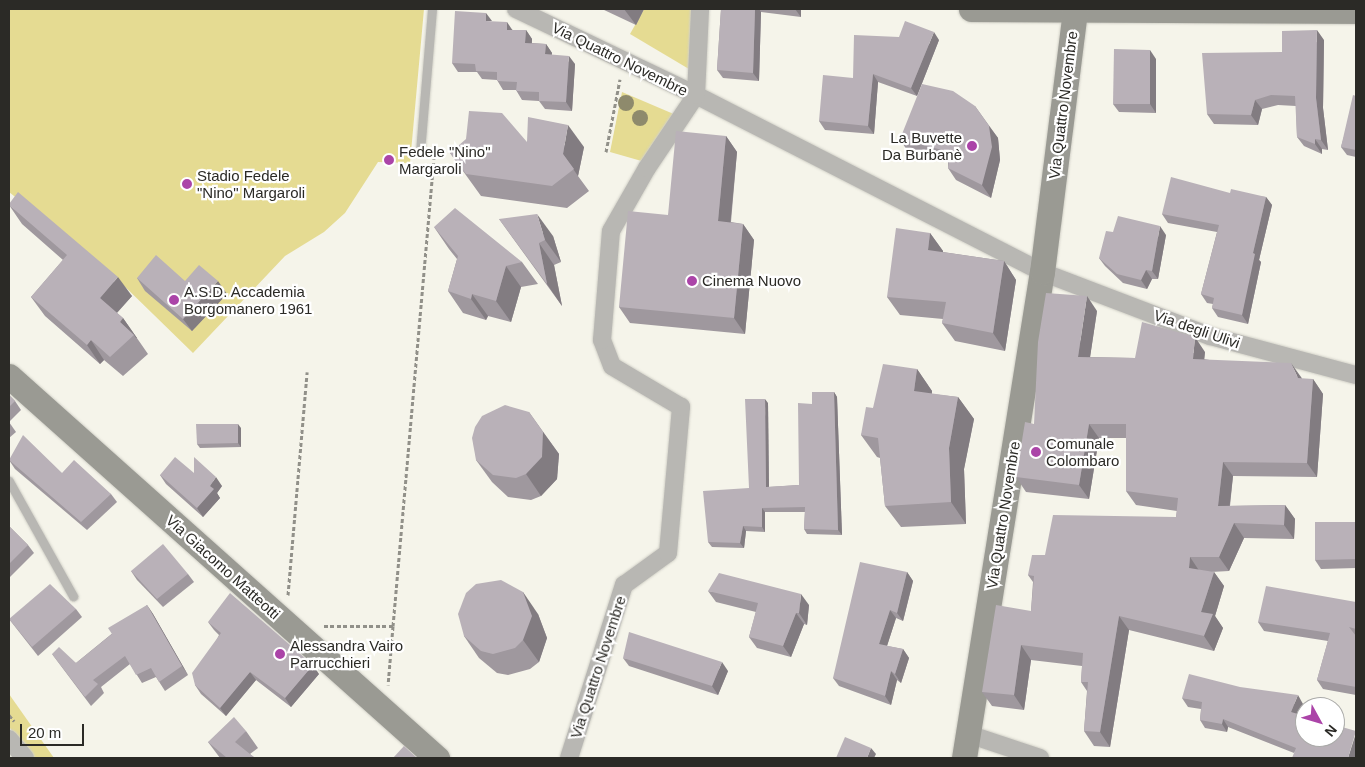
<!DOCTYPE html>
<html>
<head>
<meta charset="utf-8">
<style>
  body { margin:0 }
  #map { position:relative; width:1365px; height:767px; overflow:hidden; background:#f5f4ea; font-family:Arial,sans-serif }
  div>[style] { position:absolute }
  .green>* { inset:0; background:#e5db92 }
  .path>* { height:3px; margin-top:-1.5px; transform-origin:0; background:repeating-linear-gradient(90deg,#919089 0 4px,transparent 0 6.5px) }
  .roads { filter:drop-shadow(0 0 1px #d1d0c7) drop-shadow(0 0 1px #d1d0c7) }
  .lane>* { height:9px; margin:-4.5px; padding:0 4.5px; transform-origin:4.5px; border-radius:4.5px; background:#b8b7b3 }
  .street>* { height:18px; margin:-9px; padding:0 9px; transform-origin:9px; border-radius:9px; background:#b8b7b3 }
  .secondary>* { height:25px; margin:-12.5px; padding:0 12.5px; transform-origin:12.5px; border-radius:12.5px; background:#9a9a93 }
  .trees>* { width:16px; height:16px; margin:-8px; border-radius:50%; background:#8e8a6c }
  .wall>* { inset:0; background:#9f989e }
  .shaded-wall>* { inset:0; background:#827c81 }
  .building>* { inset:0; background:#b9b1b8 }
  .dots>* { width:14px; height:14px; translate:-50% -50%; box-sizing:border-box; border:2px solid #fff; border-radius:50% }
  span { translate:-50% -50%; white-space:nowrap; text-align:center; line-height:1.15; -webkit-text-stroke:4.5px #fff; paint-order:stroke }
  .street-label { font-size:15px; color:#2b2a26 }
  .poi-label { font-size:15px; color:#2b2a26 }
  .right { translate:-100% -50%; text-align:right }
  .left { translate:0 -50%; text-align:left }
  .frame { position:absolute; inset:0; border:10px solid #2b2a26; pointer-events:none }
  .north { position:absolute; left:1295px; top:697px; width:50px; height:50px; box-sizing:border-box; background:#fff; border:1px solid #aaaaa8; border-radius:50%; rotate:129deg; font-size:14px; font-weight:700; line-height:20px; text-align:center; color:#2b2a26 }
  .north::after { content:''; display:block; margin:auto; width:18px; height:22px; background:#ab44a8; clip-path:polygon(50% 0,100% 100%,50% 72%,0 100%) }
  .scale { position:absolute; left:20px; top:724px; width:64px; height:22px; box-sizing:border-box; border:2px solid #2b2a26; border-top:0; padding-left:6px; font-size:15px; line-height:18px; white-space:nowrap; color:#2b2a26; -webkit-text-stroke:4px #fff; paint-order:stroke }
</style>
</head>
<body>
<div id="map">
  <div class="green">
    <div style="clip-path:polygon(9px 9px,424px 9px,410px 163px,378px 162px,345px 213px,324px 232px,285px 256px,193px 353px,114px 276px,9px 192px)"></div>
    <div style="clip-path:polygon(644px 9px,694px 9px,694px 72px,630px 34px)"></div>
    <div style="clip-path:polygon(622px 92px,676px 115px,645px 162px,610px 152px)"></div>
    <div style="clip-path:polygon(9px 694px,54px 758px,34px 758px,9px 727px)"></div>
  </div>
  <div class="path">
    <div style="left:606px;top:152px;width:74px;rotate:-79.1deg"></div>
    <div style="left:288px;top:595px;width:224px;rotate:-85.1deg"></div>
    <div style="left:324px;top:626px;width:69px"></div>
    <div style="left:393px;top:626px;width:59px;rotate:94.8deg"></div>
    <div style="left:393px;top:626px;width:470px;rotate:-85deg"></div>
    <div style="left:9px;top:715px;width:8px;rotate:50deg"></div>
  </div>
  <div class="roads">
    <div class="lane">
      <div style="left:420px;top:152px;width:144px;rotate:-85.2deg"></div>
      <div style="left:9px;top:481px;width:132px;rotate:60.9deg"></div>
    </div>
    <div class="street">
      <div style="left:516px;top:9px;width:199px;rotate:25.5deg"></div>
      <div style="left:696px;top:95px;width:389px;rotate:27.1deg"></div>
      <div style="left:1042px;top:272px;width:180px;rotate:20.9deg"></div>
      <div style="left:1210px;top:336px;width:151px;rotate:15deg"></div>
      <div style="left:968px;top:734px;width:76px;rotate:18.4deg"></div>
      <div style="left:9px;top:739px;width:25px;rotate:50deg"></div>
      <div style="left:569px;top:758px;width:182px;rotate:-72.4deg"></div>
      <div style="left:624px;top:585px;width:54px;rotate:-36deg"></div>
      <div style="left:668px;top:553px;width:147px;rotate:-84.9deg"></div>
      <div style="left:681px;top:407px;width:80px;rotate:-149.3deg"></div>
      <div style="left:612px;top:366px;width:28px;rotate:-111deg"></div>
      <div style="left:602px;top:340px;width:109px;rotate:-85.3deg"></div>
      <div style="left:611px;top:231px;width:73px;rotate:-60.3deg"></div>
      <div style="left:647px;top:168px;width:88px;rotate:-56.1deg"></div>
      <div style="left:696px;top:95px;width:86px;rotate:-87.3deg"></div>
    </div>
    <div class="secondary">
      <div style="left:971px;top:9px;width:385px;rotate:0.3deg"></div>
      <div style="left:9px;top:376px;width:574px;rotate:41.75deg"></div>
      <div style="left:964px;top:758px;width:492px;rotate:-80.9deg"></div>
      <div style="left:1042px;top:272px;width:265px;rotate:-82.8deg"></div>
    </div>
  </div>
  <div class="trees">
    <div style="left:626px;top:103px"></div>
    <div style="left:640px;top:118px"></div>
  </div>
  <div class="wall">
    <div style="clip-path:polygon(602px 9px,644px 9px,636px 25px)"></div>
    <div style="clip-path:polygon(721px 9px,801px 9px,801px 17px,761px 12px,759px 81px,723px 78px,717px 70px)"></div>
    <div style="clip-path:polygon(492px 22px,513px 30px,526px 30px,532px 39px,532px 43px,546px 44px,552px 53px,551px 55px,575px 64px,572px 111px,545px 109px,539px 101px,522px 100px,516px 90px,503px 90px,497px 80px,482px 79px,477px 72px,458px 72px,452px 63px)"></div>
    <div style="clip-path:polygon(939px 40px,917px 96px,878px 82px,874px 134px,825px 130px,819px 121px,853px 78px)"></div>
    <div style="clip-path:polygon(1324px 40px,1323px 108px,1328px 150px,1322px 149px,1322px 154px,1304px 146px,1297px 137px,1296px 106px,1278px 105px,1262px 109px,1258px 125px,1214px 124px,1207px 114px,1282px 52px)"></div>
    <div style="clip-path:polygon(1156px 59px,1156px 113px,1119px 112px,1113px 104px)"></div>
    <div style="clip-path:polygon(1356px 96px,1356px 157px,1347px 155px,1341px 147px)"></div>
    <div style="clip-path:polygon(975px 106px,998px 138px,1000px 160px,991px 198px,956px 180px,948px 168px,948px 162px,908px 152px,900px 139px)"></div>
    <div style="clip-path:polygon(726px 136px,737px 152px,731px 222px,743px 224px,754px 240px,745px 334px,630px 323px,619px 307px,668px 215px)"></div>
    <div style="clip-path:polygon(527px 142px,584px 147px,578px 176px,589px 191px,567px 208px,481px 196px,450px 153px)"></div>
    <div style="clip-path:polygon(1230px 193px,1266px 197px,1272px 205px,1259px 260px,1261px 262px,1248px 324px,1218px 317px,1212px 308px,1213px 304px,1207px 303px,1201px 294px,1217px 232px,1168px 223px,1162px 214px)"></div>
    <div style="clip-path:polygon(9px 205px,132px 296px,117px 313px,123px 318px,148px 354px,123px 376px,104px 360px,100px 364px,45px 316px,31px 297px,63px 260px,22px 224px)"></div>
    <div style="clip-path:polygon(499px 219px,553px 236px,561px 262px,554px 265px,562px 306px)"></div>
    <div style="clip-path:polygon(434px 227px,522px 262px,538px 284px,521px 287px,511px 322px,488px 316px,486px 320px,463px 313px,448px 291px,457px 259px,449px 249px)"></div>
    <div style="clip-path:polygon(930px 233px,943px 251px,943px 252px,1004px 261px,1016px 280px,1005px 351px,955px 341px,942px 323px,943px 319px,900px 315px,887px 297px)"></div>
    <div style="clip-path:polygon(1166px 235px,1158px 279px,1152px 279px,1147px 289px,1123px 283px,1105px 266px,1099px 258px)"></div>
    <div style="clip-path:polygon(137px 278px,185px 281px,227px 294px,192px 331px,145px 291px)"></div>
    <div style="clip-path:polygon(1097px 311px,1090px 357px,1135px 358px,1205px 352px,1204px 359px,1301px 377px,1302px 379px,1313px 379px,1323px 394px,1317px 477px,1233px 476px,1230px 506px,1285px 505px,1295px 519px,1294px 539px,1244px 538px,1229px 571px,1211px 572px,1214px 572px,1224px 586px,1215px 616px,1223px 628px,1214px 651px,1129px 630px,1110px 747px,1094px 746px,1084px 731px,1087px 691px,1081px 682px,1082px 666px,1031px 660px,1024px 710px,992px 706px,982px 692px,1031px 611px,1033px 582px,1028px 575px,1045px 555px,1176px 517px,1177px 511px,1136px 505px,1126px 491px,1126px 438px,1099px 438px,1089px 499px,1026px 492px,1016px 477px,1034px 424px)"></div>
    <div style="clip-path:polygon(917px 369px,932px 391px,932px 394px,958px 397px,974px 419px,964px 469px,966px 524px,901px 527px,885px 506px,880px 458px,877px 457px,861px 435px,873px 408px)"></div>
    <div style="clip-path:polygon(834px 392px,837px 397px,842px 535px,807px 534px,804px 529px,805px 512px,765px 512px,765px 532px,746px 531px,744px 548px,712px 547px,708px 542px,749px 488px,768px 403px,769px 487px,799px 485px,812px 404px)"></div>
    <div style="clip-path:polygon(9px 395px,15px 401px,21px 410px,9px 422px)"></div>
    <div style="clip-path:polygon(529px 412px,559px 454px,557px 479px,541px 496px,531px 500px,508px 497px,492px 482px,476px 460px)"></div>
    <div style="clip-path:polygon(9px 422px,16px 432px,9px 438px)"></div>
    <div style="clip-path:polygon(241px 428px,241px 447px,200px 448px,197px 444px)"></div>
    <div style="clip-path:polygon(9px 460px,62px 473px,111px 494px,117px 502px,87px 530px,15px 469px)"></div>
    <div style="clip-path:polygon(194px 473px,222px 486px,217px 493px,220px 498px,203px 517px,166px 484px,160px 475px)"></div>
    <div style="clip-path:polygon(1356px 522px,1356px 568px,1321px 569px,1315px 560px)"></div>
    <div style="clip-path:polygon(9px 526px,28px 545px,34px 553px,9px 578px)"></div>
    <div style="clip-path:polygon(131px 571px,188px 574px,194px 582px,163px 607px,137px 580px)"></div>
    <div style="clip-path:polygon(907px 572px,913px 581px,903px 621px,896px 618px,887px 646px,903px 649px,909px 658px,901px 683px,897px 680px,891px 705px,839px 686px,833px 678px)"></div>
    <div style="clip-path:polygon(708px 591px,809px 605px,807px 625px,804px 624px,791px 657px,757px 648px,749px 637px,756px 612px,716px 602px)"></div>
    <div style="clip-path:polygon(1356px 602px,1356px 695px,1323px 689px,1317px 680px,1328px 641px,1264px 631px,1258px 622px)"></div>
    <div style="clip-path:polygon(147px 605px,153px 614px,188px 675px,165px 691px,156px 677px,142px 683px,130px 664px,101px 687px,104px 693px,91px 706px,52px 654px,76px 663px)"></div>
    <div style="clip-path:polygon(76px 609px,82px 617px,38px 656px,9px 619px)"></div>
    <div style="clip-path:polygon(538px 614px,547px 638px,539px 662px,530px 669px,508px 675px,497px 673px,479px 658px,464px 636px)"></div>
    <div style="clip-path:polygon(208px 622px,319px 674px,291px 707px,256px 680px,226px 716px,201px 694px,195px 685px,219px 635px,214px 630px)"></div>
    <div style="clip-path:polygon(623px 658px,728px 671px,718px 695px,629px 666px)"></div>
    <div style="clip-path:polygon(1182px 698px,1303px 704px,1299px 715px,1305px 737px,1294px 753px,1228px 727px,1227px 732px,1205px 728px,1200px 720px,1201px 709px,1188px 707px)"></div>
    <div style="clip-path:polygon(246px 731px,258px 748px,250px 754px,255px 758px,220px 758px,208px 742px)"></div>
  </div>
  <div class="shaded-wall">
    <div style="clip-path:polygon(624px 9px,644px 9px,636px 25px)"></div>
    <div style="clip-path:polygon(755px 9px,759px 9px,761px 12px,759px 81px,753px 73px)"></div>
    <div style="clip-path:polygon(795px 9px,801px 9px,801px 17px)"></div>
    <div style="clip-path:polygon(486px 13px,492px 21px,486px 21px)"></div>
    <div style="clip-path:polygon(507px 22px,513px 31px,507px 30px)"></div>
    <div style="clip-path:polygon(526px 30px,532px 39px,531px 52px,525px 43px)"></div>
    <div style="clip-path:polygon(1317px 30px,1324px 40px,1323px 108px,1328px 150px,1321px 140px,1316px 98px)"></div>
    <div style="clip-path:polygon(934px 32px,939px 40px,917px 96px,911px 88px)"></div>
    <div style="clip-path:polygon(546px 44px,552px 53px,551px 63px,545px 54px)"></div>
    <div style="clip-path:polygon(1150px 50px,1156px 59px,1156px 113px,1150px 104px)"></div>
    <div style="clip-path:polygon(569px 56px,575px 64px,572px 111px,566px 102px)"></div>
    <div style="clip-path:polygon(873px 74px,878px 82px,874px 134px,868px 126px)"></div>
    <div style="clip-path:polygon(1255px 100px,1262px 109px,1258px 125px,1251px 115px)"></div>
    <div style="clip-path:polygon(568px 125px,584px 147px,578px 176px,563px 154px)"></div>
    <div style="clip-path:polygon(989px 126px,998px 138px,1000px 160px,991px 198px,982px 185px)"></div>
    <div style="clip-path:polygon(726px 136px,737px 152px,729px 237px,718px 221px)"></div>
    <div style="clip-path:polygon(1315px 139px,1322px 149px,1322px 154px,1315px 144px)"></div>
    <div style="clip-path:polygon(1266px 197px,1272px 205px,1259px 260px,1261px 262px,1248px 324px,1242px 315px,1253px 253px)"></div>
    <div style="clip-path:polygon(537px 214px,553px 236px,561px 262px,545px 240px)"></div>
    <div style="clip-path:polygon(743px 224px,754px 240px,745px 334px,734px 318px)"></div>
    <div style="clip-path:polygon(1160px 226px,1166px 235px,1158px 279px,1152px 271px)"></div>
    <div style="clip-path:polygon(930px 233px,943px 251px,941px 268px,928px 250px)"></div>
    <div style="clip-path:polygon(539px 243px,554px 265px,562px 306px,547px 284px)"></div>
    <div style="clip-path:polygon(1004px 261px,1016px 280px,1005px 351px,993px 333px)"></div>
    <div style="clip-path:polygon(506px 266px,521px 287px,511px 322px,496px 301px)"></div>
    <div style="clip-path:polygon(1146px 270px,1152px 279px,1147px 289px,1141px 280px)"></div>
    <div style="clip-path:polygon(118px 277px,132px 296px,113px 317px,100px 298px)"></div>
    <div style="clip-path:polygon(218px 281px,227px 294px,192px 331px,183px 319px)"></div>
    <div style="clip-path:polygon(472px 294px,488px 316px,486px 320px,471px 299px)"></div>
    <div style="clip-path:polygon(1087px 296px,1097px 311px,1088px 371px,1078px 357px)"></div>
    <div style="clip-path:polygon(123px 318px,137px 338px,136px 338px,134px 335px,120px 322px)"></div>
    <div style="clip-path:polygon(1195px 337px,1205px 352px,1203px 373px,1193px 359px)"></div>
    <div style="clip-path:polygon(91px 340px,104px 360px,100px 364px,87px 345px)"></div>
    <div style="clip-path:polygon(1291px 363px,1301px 377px,1308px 393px,1298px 378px)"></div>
    <div style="clip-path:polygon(917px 369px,932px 391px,929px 413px,914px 391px)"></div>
    <div style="clip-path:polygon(1313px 379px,1323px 394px,1317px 477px,1307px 463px)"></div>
    <div style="clip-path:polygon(834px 392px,837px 397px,842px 535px,838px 530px)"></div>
    <div style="clip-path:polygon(958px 397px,974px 419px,964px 469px,966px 524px,951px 502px,949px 448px)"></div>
    <div style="clip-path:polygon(765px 399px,768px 403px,769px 492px,766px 487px)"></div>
    <div style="clip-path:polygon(238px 424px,241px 428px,241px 447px,238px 443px)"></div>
    <div style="clip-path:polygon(1089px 424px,1099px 438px,1089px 499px,1079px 485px)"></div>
    <div style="clip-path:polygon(543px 432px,559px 454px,557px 479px,541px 496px,526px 474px)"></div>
    <div style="clip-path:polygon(1223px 462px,1233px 476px,1228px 520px,1218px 506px)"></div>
    <div style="clip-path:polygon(216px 477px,222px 486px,217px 493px,220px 498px,203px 517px,197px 508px,210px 486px)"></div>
    <div style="clip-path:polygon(1285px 505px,1295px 519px,1294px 539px,1284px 525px)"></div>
    <div style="clip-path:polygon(762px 508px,765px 512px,765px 532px,762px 527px)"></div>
    <div style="clip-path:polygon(1234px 523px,1244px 538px,1229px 571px,1219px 557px)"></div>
    <div style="clip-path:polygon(743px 526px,746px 531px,744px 548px,740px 543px)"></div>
    <div style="clip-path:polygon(1190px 557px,1200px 572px,1189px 568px)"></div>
    <div style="clip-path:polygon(907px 572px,913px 581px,903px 621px,897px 613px)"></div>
    <div style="clip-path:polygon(1214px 572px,1224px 586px,1215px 616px,1223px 628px,1214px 651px,1204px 636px,1201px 612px)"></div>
    <div style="clip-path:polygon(523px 592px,538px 614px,547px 638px,539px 662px,523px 640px)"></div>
    <div style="clip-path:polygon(801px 594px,809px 605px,807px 625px,799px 613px)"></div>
    <div style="clip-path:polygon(147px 605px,153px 614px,188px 675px,182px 666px)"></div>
    <div style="clip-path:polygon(890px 610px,896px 618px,885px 652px,879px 644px)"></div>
    <div style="clip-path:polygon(796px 613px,804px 624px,791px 657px,783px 646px)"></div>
    <div style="clip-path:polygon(1119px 616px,1129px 630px,1110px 747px,1100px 732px)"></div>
    <div style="clip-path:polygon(1021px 645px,1031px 660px,1024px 710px,1014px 695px)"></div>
    <div style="clip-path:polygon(903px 649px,909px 658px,901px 683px,895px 674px)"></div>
    <div style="clip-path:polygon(722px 662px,728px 671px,718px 695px,712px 686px)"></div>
    <div style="clip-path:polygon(313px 665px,319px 674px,291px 707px,285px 698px)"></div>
    <div style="clip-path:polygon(891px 671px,897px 680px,891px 705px,885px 696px)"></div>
    <div style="clip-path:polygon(250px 672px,256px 680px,226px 716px,220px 708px)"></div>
    <div style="clip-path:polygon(1298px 695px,1303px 704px,1297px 721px,1291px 712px)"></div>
    <div style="clip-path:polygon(1223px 719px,1228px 727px,1227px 732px,1222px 724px)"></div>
    <div style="clip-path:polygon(1356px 733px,1356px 758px,1348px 758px)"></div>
    <div style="clip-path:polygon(871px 748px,876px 754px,874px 758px,867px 758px)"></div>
  </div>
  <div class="building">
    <div style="clip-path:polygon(721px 9px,755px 9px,753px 73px,717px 70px)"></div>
    <div style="clip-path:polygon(455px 11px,486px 13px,486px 21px,507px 22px,507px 30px,526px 30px,525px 43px,546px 44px,545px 54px,569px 56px,566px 102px,539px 101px,539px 92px,516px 91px,517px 82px,497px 81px,497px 72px,476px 71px,475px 64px,452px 63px)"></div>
    <div style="clip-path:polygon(905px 21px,934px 32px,911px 88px,873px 74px,868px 126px,819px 121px,823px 75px,853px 78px,854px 35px,899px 37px)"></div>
    <div style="clip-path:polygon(1317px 30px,1316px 98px,1321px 140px,1315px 139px,1315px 144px,1297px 137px,1295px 96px,1271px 95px,1255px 100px,1251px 115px,1207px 114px,1202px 53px,1282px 52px,1282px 31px)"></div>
    <div style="clip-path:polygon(1114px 49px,1150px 50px,1150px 104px,1113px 104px)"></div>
    <div style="clip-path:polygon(922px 84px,953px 91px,975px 106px,989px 126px,992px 147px,982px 185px,948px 168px,950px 152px,900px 139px)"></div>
    <div style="clip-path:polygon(1353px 95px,1356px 96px,1356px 150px,1341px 147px)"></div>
    <div style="clip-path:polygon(469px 111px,502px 113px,527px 142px,528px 117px,568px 125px,563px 154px,574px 169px,552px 186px,466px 174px,450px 153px,466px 139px)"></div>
    <div style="clip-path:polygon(676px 131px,726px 136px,718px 221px,743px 224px,734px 318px,619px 307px,628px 211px,668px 215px)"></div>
    <div style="clip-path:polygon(1171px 177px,1230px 193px,1231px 189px,1266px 197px,1253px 253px,1255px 254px,1242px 315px,1212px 308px,1214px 298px,1201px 294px,1219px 225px,1162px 214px)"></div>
    <div style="clip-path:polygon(18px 192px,118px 277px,100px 298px,123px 318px,120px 322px,134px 335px,110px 357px,91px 340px,87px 345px,31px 297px,67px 255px,9px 205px,9px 204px)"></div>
    <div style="clip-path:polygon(455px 208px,522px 262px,506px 266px,496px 301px,472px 294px,471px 299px,448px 291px,458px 256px,434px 227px)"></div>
    <div style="clip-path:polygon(537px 214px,545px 240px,539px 243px,547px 284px,499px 219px)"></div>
    <div style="clip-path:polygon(1118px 216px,1160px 226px,1152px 271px,1146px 270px,1141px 280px,1117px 274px,1099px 258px,1106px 231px,1113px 232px)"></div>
    <div style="clip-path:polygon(896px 228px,930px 233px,928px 250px,1004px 261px,993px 333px,942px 323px,946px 302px,887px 297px)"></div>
    <div style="clip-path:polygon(156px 255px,185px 281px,199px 265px,218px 281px,183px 319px,137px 278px)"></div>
    <div style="clip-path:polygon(1046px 293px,1087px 296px,1078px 357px,1135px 358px,1142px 322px,1195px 337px,1193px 359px,1291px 363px,1298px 378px,1313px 379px,1307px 463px,1223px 462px,1218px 506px,1285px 505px,1284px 525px,1234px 523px,1219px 557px,1190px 557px,1189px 568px,1214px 572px,1201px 612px,1213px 614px,1204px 636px,1119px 616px,1100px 732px,1084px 731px,1088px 682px,1081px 682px,1083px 653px,1021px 645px,1014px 695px,982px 692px,996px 605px,1031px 611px,1034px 576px,1028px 575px,1032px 555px,1045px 555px,1053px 515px,1176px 517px,1178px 498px,1126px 491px,1126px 424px,1089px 424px,1079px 485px,1016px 477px,1025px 422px,1034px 424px,1038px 342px)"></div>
    <div style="clip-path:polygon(883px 364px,917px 369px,914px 391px,958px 397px,949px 448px,951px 502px,885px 506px,878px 438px,861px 435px,866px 407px,873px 408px)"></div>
    <div style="clip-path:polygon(812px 392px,834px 392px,838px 530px,804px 529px,805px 507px,762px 508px,762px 527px,743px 526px,740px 543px,708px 542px,703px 491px,749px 488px,745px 399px,765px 399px,766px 487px,799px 485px,798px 403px,812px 404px)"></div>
    <div style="clip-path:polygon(9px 395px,15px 401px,9px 407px)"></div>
    <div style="clip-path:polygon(505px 405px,529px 412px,543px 432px,542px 457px,526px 474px,516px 478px,493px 475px,476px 460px,472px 438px,475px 427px,482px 416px)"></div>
    <div style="clip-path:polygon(196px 424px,238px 424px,238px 443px,197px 444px)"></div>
    <div style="clip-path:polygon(23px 435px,62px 473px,74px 460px,111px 494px,81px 522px,9px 460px)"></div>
    <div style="clip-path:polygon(175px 457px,194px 473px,194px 457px,216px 477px,210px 486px,214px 489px,197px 508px,160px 475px)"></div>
    <div style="clip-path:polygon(1315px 522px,1356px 522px,1356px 559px,1315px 560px)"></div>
    <div style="clip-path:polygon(9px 526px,28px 545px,9px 564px)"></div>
    <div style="clip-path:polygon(163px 544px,188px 574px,157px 599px,131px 571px)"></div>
    <div style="clip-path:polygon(860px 562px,907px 572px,897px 613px,890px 610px,879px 644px,903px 649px,895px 674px,891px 671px,885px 696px,833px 678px)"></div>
    <div style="clip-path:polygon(719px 573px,801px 594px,799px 613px,796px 613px,783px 646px,749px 637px,758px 603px,708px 591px)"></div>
    <div style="clip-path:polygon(501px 580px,523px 592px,532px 616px,523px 640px,515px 648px,493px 654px,481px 651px,464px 636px,458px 614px,466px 593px,476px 584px)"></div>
    <div style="clip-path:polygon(50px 584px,76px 609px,32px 647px,9px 619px)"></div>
    <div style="clip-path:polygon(1266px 586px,1356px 602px,1356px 629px,1349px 627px,1356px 636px,1356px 687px,1317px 680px,1330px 633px,1258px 622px)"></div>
    <div style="clip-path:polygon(230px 593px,313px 665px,285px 698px,250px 672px,220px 708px,195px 685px,192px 673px,221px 633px,208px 622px)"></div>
    <div style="clip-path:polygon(147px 605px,182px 666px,159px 682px,151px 668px,136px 675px,125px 656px,93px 680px,98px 684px,85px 697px,52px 654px,59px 647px,76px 663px,112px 634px,108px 628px)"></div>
    <div style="clip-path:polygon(629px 632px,722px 662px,712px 686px,623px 658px)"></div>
    <div style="clip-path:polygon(1189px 674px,1240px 687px,1298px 695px,1291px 712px,1305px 716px,1305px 737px,1335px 737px,1335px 725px,1356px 731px,1348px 758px,1292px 758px,1296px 748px,1223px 719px,1222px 724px,1200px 720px,1202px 702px,1182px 698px)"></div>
    <div style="clip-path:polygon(234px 717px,246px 731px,235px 742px,255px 758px,227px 758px,208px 742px)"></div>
    <div style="clip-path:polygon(845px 737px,871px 748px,867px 758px,836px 758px)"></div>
    <div style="clip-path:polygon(404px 746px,417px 758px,393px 758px)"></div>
  </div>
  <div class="dots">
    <div style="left:972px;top:146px;background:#ab44a8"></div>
    <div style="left:389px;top:160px;background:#ab44a8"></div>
    <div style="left:187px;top:184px;background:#ab44a8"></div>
    <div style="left:692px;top:281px;background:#ab44a8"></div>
    <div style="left:174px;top:300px;background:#ab44a8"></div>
    <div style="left:1036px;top:452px;background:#ab44a8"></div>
    <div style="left:280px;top:654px;background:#ab44a8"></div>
  </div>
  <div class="street-label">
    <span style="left:620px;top:59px;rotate:26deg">Via Quattro Novembre</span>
    <span style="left:1063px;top:105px;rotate:-83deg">Via Quattro Novembre</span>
    <span style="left:1197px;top:329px;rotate:19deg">Via degli Ulivi</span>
    <span style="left:1003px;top:515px;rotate:-81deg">Via Quattro Novembre</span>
    <span style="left:223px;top:567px;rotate:42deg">Via Giacomo Matteotti</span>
    <span style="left:598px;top:667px;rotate:-72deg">Via Quattro Novembre</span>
  </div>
  <div class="poi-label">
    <span class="right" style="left:962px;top:146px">La Buvette<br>Da Burbanè</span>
    <span class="left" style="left:399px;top:160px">Fedele "Nino"<br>Margaroli</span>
    <span class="left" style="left:197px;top:184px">Stadio Fedele<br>"Nino" Margaroli</span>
    <span class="left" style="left:702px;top:281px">Cinema Nuovo</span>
    <span class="left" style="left:184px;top:300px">A.S.D. Accademia<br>Borgomanero 1961</span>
    <span class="left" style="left:1046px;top:452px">Comunale<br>Colombaro</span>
    <span class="left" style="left:290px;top:654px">Alessandra Vairo<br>Parrucchieri</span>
  </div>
  <div class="frame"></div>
  <div class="north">N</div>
  <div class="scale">20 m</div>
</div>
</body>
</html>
